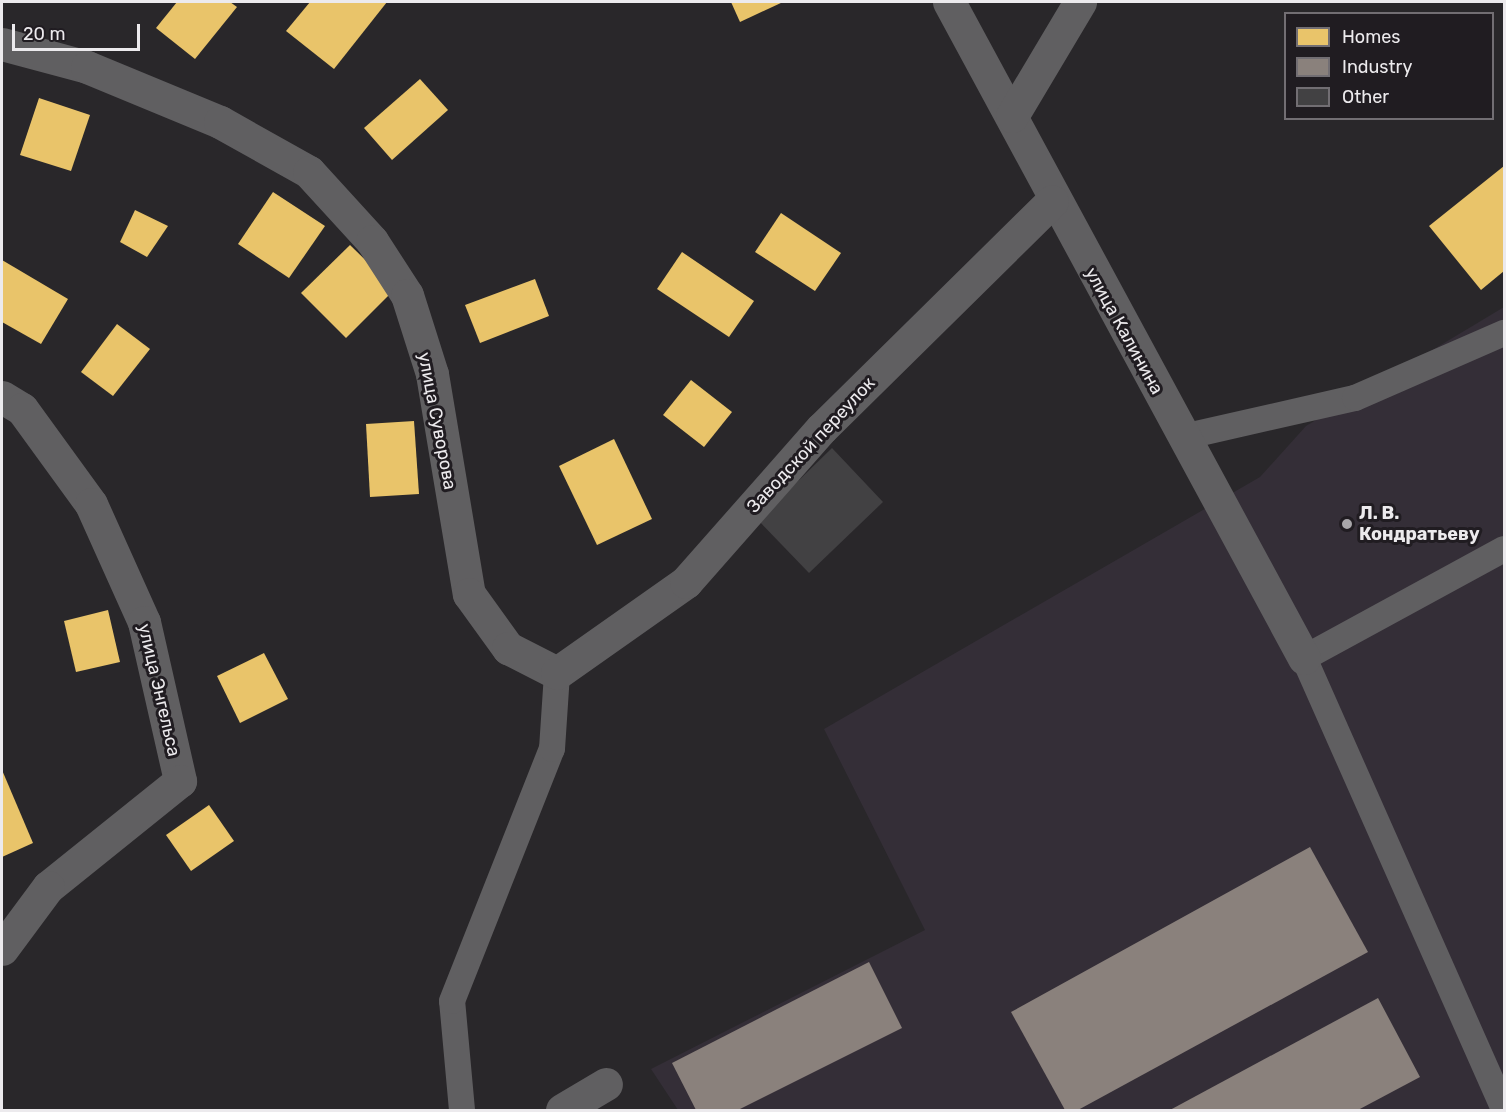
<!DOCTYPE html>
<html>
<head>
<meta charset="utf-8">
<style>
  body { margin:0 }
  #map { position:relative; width:1506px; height:1112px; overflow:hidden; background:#29272a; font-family:Rubik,sans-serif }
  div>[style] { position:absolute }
  .built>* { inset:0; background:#342e37 }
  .homes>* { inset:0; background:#e9c46a }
  .industry>* { inset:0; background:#8a817c }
  .building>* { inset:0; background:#424143 }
  .lane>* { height:26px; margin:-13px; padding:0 13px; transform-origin:13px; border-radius:13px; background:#605f61 }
  .street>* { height:33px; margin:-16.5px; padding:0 16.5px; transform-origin:16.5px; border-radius:16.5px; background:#605f61 }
  .dots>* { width:16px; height:16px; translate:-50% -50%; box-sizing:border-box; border:3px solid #201c21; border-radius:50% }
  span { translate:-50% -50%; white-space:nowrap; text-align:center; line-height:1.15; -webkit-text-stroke:6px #201c21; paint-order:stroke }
  .street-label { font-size:18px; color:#eceaed }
  .poi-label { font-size:18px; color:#eceaed; font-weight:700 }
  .left { translate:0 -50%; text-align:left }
  .frame { position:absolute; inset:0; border:3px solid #eceaed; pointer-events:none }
  .legend { position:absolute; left:1284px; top:12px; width:210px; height:108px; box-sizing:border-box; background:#201c21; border:2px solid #726e73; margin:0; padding:8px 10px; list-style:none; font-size:18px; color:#eceaed }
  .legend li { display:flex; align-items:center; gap:12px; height:30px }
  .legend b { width:30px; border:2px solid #726e73 }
  .scale { position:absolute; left:12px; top:24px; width:128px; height:27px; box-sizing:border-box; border:3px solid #eceaed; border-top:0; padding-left:8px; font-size:18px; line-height:21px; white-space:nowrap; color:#eceaed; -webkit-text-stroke:4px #201c21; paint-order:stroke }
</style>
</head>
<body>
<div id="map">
  <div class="built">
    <div style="clip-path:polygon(1504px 307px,1504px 1110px,678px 1110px,651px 1069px,925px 930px,824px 729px,1260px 477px,1306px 426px)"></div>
  </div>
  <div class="homes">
    <div style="clip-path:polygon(177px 2px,230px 2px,237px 7px,195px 59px,156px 28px)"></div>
    <div style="clip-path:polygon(310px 2px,387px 2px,334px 69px,286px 31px)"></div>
    <div style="clip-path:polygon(731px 2px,783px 2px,740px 22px)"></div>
    <div style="clip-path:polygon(420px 79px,448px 110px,392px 160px,364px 128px)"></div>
    <div style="clip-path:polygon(39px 98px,90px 115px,71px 171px,20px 155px)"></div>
    <div style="clip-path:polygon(1504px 166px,1504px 271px,1481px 290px,1429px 226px)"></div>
    <div style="clip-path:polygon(273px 192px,325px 226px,289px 278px,238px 244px)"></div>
    <div style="clip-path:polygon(135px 210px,168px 226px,147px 257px,120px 242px)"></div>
    <div style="clip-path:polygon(781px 213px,841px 253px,815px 291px,755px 252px)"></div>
    <div style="clip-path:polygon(350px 245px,395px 289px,346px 338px,301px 293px)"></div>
    <div style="clip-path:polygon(682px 252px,754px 301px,729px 337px,657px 289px)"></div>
    <div style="clip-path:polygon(2px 260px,68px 299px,41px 344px,2px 322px)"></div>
    <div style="clip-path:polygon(535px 279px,549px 316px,480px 343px,465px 305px)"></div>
    <div style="clip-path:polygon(117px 324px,150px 349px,113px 396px,81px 372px)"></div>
    <div style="clip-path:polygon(691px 380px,732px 412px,704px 447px,663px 415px)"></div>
    <div style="clip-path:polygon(414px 421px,419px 494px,370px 497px,366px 424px)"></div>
    <div style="clip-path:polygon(614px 439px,652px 519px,597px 545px,559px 466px)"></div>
    <div style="clip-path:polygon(108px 610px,120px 662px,76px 672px,64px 621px)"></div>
    <div style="clip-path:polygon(264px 653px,288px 699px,240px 723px,217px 676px)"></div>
    <div style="clip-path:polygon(2px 770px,33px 843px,2px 857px)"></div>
    <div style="clip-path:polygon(209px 805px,234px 841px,191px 871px,166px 835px)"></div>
  </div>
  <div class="industry">
    <div style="clip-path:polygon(1310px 847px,1368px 952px,1078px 1110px,1065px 1110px,1011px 1012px)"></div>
    <div style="clip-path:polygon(869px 962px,902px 1028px,738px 1110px,696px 1110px,672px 1063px)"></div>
    <div style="clip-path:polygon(1378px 998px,1420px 1077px,1358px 1110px,1170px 1110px)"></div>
  </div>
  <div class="building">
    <div style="clip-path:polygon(832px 448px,883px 502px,809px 573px,758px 520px)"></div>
  </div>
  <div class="lane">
    <div style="left:1183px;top:437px;width:176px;rotate:-12.8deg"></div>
    <div style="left:1355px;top:398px;width:163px;rotate:-23.6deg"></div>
    <div style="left:1504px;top:549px;width:228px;rotate:151.4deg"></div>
    <div style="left:1304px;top:658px;width:494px;rotate:66.1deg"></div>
    <div style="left:462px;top:1110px;width:109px;rotate:-95.2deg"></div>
    <div style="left:452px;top:1001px;width:271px;rotate:-68.4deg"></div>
    <div style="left:552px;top:749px;width:76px;rotate:-86.2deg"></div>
  </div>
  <div class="street">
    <div style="left:949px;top:2px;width:746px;rotate:61.58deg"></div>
    <div style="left:2px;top:44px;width:88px;rotate:15.1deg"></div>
    <div style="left:87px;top:67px;width:144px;rotate:22.5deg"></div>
    <div style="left:220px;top:122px;width:102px;rotate:29.3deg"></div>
    <div style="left:309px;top:172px;width:93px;rotate:47.6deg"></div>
    <div style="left:372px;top:241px;width:64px;rotate:57.1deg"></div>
    <div style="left:407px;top:295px;width:83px;rotate:72.4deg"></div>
    <div style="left:432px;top:374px;width:223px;rotate:80.5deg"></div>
    <div style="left:469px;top:594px;width:67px;rotate:54.2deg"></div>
    <div style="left:508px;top:648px;width:55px;rotate:27deg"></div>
    <div style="left:557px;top:673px;width:158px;rotate:-35.2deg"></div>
    <div style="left:686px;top:582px;width:205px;rotate:-48.6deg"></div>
    <div style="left:822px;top:428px;width:323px;rotate:-44.6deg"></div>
    <div style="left:1012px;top:116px;width:133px;rotate:-59.2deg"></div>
    <div style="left:2px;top:397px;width:23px;rotate:31deg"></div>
    <div style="left:22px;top:409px;width:117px;rotate:54deg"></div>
    <div style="left:91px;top:504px;width:129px;rotate:65.8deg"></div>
    <div style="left:144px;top:622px;width:163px;rotate:77.2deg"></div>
    <div style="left:180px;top:781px;width:169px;rotate:141.2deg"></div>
    <div style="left:48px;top:887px;width:77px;rotate:126.6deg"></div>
    <div style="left:562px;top:1110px;width:51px;rotate:-30.6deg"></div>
  </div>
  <div class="dots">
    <div style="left:1347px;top:524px;background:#a8a6a9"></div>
  </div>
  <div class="street-label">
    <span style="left:1124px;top:331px;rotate:61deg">улица Калинина</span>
    <span style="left:437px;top:421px;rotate:79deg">улица Суворова</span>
    <span style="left:811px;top:445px;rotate:-47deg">Заводской переулок</span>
    <span style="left:159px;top:690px;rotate:77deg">улица Энгельса</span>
  </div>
  <div class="poi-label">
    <span class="left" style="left:1359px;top:524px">Л. В.<br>Кондратьеву</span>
  </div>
  <div class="frame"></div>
  <ul class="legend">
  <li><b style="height:16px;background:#e9c46a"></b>Homes</li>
  <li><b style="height:16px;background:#8a817c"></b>Industry</li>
  <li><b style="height:16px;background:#424143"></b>Other</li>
  </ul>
  <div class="scale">20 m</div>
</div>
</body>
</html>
